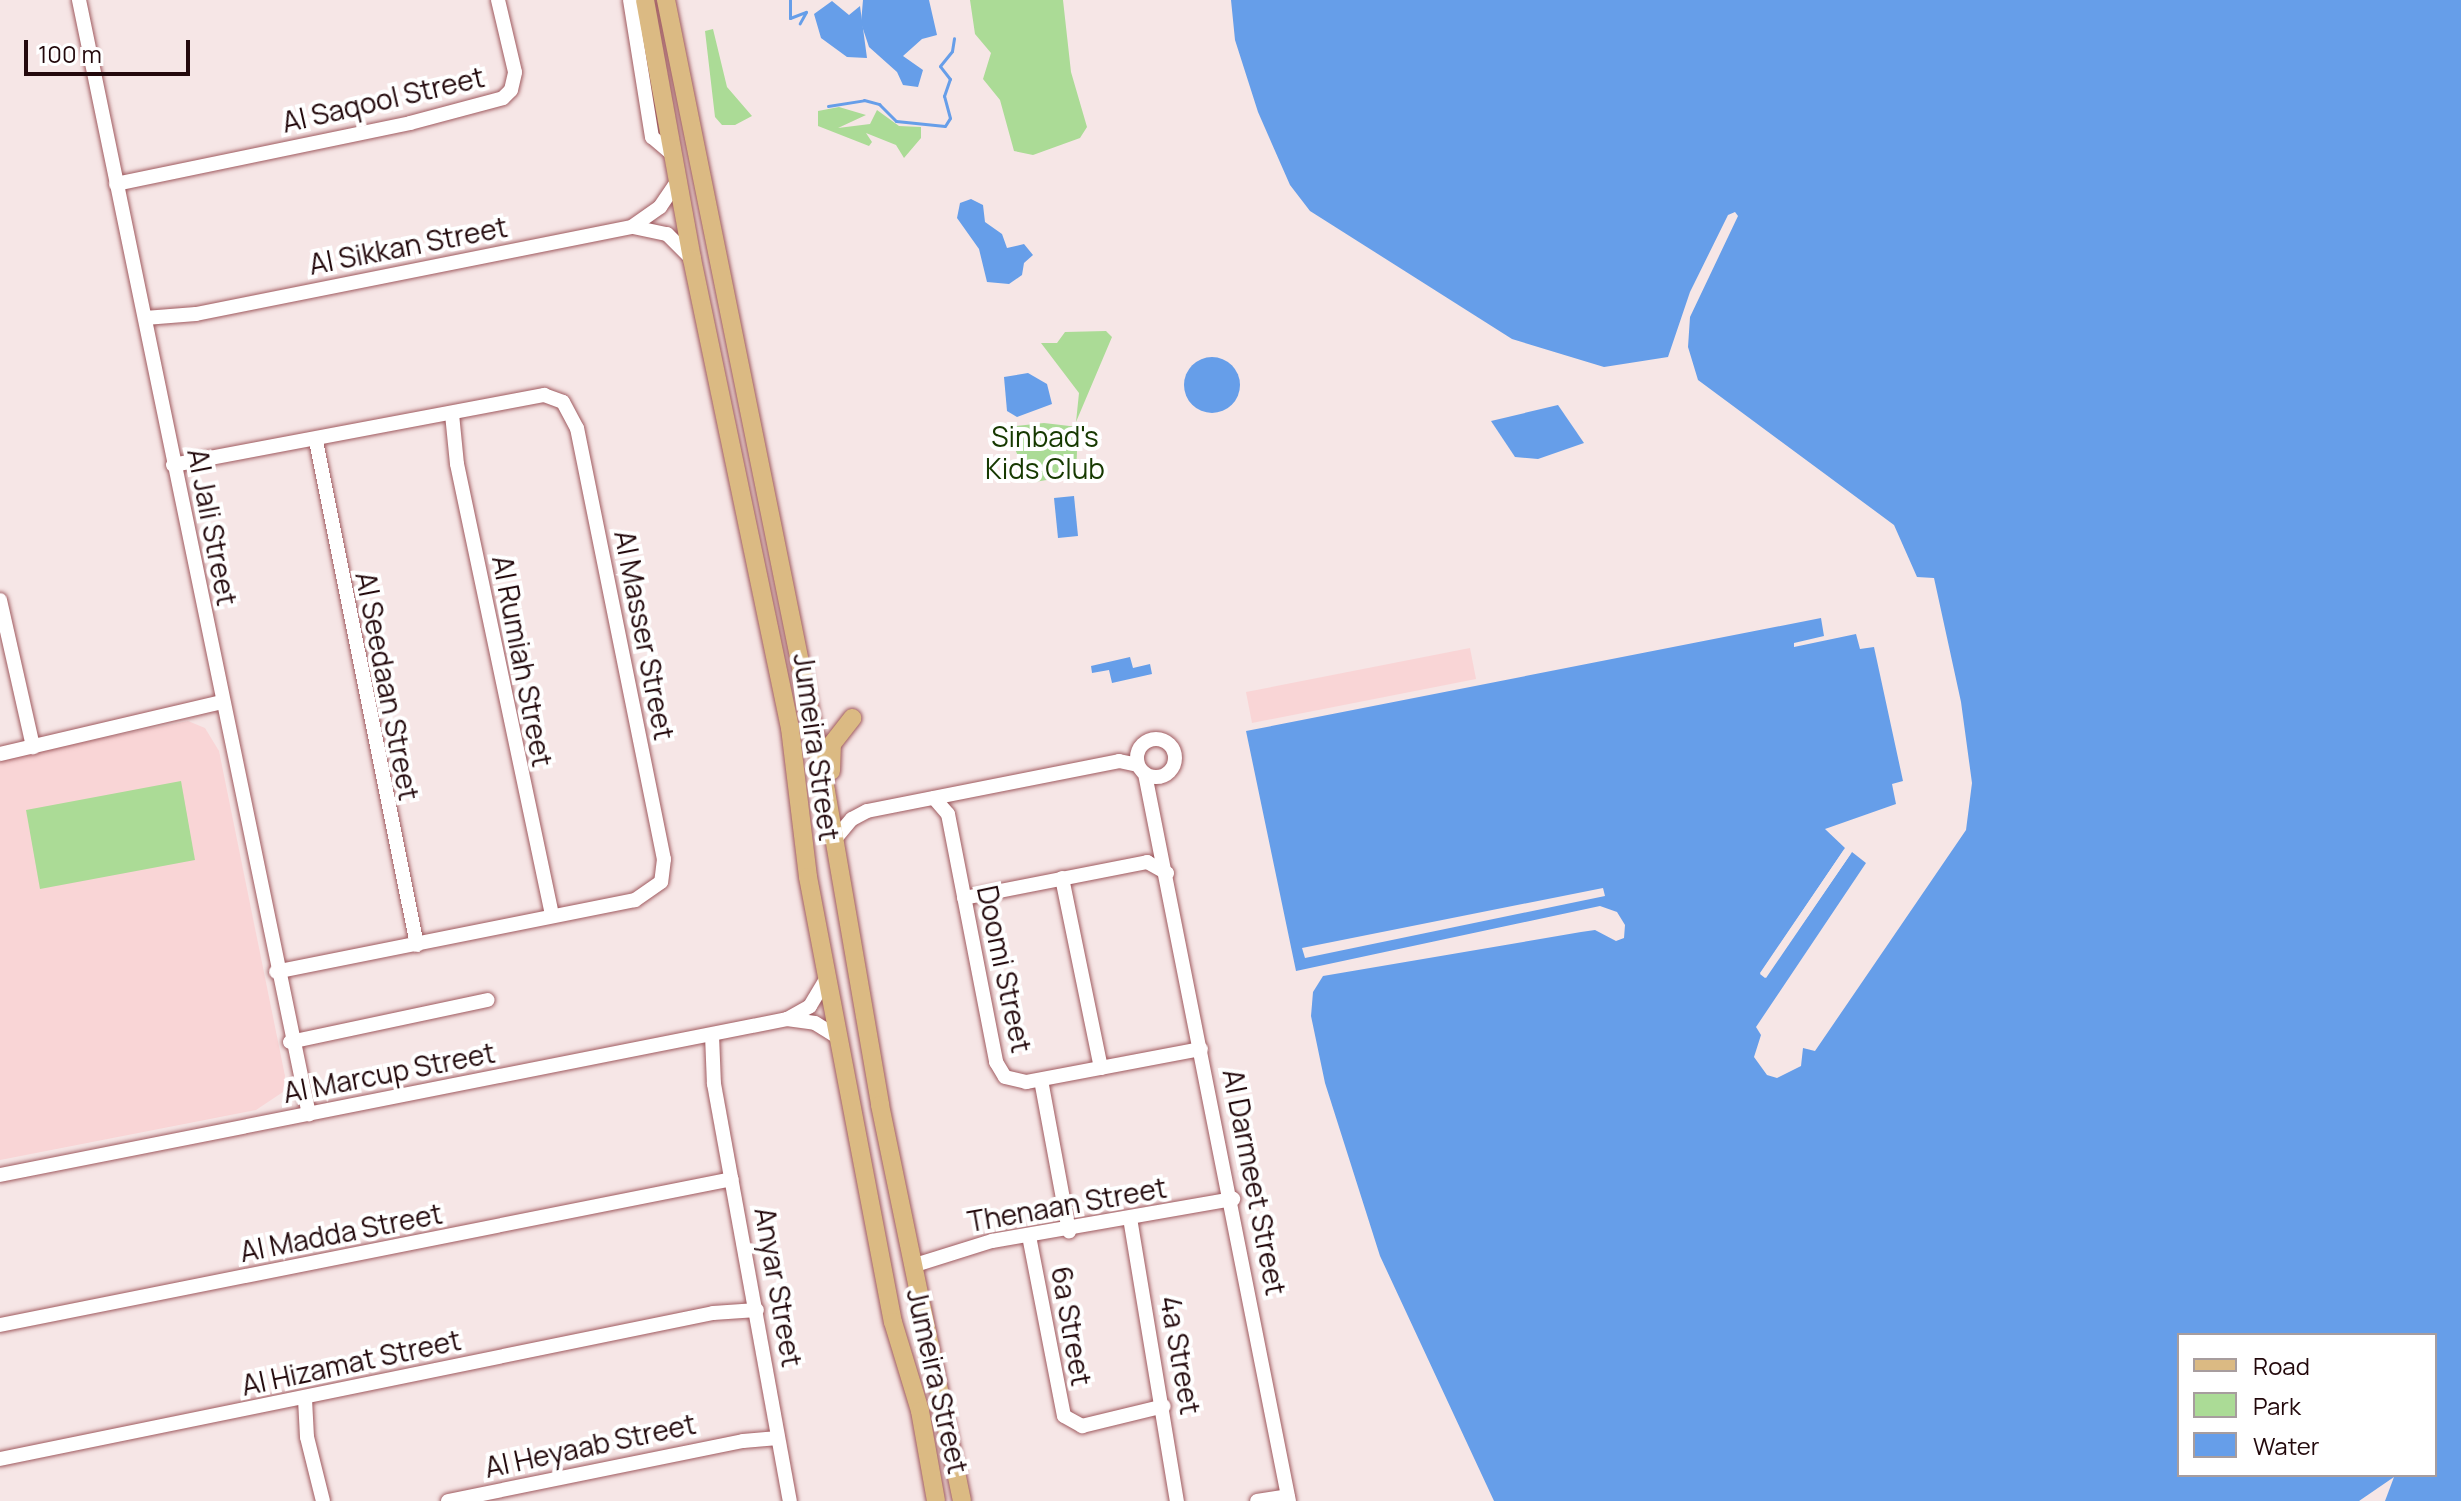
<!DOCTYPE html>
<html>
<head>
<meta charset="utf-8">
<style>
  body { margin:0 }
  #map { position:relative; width:2461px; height:1501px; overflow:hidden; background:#f6e6e6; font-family:Manrope,sans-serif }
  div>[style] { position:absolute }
  .built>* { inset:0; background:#f9d5d6 }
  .green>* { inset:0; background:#abdb96 }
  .water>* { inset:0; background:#669ee9 }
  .round { border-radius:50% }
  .pier>* { inset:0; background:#f6e6e6 }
  .stream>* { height:3px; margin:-1.5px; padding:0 1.5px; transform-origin:1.5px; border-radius:1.5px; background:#669ee9 }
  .roads { filter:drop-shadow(0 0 2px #9f5a5f) drop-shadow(0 0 2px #9f5a5f) }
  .minor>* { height:14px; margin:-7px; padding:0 7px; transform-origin:7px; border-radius:7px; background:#fff }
  .minor>.ring { margin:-7px; padding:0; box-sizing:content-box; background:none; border:14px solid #fff; border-radius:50% }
  .major>* { height:18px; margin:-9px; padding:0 9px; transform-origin:9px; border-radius:9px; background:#dbba83 }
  span { translate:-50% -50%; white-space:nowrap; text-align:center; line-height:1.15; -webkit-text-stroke:8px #fff; paint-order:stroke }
  .street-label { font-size:28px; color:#23090c }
  .park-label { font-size:28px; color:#163900 }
  .legend { position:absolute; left:2177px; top:1333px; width:260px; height:144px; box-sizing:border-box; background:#fff; border:2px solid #a79d9e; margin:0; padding:10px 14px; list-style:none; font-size:24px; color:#23090c }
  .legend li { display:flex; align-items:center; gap:16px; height:40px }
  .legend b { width:40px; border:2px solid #a79d9e }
  .scale { position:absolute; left:24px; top:40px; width:166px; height:36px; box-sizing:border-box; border:4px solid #23090c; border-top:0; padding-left:10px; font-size:24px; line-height:28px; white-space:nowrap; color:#23090c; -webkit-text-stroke:6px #fff; paint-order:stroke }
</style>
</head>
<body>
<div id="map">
  <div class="built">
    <div style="clip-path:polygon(1470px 648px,1476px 679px,1252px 723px,1246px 692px)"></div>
    <div style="clip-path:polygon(188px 721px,205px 728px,219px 751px,285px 1076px,283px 1092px,256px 1110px,0 1160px,0 759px)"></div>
  </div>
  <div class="green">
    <div style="clip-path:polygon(970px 0,1063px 0,1071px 72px,1087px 127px,1080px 138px,1033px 155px,1014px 151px,1000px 100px,983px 79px,991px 53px,975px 34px)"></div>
    <div style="clip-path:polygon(713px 29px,727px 87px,752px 116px,735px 125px,722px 125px,715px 117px,705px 31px)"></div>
    <div style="clip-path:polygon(839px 107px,866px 115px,838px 128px,870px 124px,877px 110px,899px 126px,921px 127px,921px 138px,904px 158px,896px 145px,866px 133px,872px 142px,869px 146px,818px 126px,818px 111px)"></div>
    <div style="clip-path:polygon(1106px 331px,1112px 337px,1076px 422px,1079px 393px,1041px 343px,1057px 343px,1065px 332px)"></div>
    <div style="clip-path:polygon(1044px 423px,1078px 427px,1076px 475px,1029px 483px,1006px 427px)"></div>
    <div style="clip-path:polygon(181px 781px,195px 860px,40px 889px,26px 810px)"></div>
  </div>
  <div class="water">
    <div style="clip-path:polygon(863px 0,929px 0,937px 35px,922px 39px,903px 56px,923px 70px,918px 87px,903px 85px,897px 72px,869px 47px,861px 23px)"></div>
    <div style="clip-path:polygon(evenodd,1231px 0,2461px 0,2461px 1501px,2385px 1501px,2394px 1477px,2359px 1501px,1494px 1501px,1380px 1256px,1325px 1083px,1311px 1016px,1313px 992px,1323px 976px,1581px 932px,1595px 930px,1616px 941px,1624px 938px,1625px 925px,1617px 912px,1600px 906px,1296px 971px,1246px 731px,1821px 618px,1824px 636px,1794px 643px,1794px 647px,1856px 634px,1860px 649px,1874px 647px,1903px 781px,1892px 784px,1896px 804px,1825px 829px,1845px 848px,1760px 973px,1766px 978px,1852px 852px,1866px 863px,1756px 1027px,1761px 1035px,1754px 1057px,1767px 1075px,1777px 1078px,1801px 1066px,1803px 1048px,1815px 1051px,1966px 830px,1972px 783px,1961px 702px,1934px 578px,1917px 577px,1894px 525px,1698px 380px,1688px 347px,1690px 317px,1738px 216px,1735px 212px,1728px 215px,1690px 292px,1668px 357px,1604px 367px,1512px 339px,1310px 211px,1290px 185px,1258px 112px,1235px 40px,1231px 0,2179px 1335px,2435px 1335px,2435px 1475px,2179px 1475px,2179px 1335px)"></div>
    <div style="clip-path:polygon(832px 1px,849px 15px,860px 6px,867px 58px,847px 57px,821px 38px,814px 14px)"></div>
    <div style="clip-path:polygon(971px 199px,983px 205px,985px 222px,1002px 234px,1007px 248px,1024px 244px,1033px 255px,1024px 263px,1022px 275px,1009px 284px,987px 282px,979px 249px,957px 218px,960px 203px)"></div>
    <div class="round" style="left:1184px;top:357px;width:56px;height:56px"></div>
    <div style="clip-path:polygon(1028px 373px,1047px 384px,1052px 404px,1017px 417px,1007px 411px,1004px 377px)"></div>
    <div style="clip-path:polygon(1558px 405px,1584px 443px,1538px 459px,1515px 457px,1491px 421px)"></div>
    <div style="clip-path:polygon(1074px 496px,1078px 536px,1058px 538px,1054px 498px)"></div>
    <div style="clip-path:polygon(1130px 657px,1133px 668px,1150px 664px,1152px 674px,1112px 683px,1109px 670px,1092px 673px,1091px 666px)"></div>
  </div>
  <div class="pier">
    <div style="clip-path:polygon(1845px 848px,1833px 873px,1852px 852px,1765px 978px,1760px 974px)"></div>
    <div style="clip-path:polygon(1603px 888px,1605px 896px,1305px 958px,1302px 948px)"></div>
  </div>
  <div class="stream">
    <div style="left:790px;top:0;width:18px;rotate:90deg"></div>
    <div style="left:790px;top:18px;width:17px;rotate:-21deg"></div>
    <div style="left:806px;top:12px;width:13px;rotate:119deg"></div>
    <div style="left:828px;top:106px;width:36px;rotate:-9deg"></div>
    <div style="left:864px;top:100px;width:16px;rotate:15deg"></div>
    <div style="left:879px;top:104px;width:24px;rotate:45deg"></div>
    <div style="left:896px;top:121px;width:49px;rotate:5.8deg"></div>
    <div style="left:945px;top:126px;width:9px;rotate:-58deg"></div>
    <div style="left:950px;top:118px;width:23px;rotate:-105deg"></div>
    <div style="left:944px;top:96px;width:18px;rotate:-71deg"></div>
    <div style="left:950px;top:79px;width:16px;rotate:-128deg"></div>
    <div style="left:940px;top:66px;width:19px;rotate:-51deg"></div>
    <div style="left:952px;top:51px;width:13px;rotate:-81deg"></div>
  </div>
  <div class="roads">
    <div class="minor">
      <div style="left:79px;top:0;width:1138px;rotate:78.34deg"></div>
      <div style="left:630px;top:0;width:139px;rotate:80.9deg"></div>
      <div style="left:652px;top:137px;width:30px;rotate:40deg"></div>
      <div style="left:116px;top:184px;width:300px;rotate:-11.7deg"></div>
      <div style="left:410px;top:123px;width:96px;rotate:-15deg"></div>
      <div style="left:503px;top:98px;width:11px;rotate:-45deg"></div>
      <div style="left:511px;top:90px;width:18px;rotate:-77deg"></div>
      <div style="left:515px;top:72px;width:74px;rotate:-103.3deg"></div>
      <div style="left:633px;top:226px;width:33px;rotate:-35deg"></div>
      <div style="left:660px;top:207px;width:34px;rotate:-56deg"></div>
      <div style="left:145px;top:318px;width:51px;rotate:-4.5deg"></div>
      <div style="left:196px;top:314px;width:446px;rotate:-11.3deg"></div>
      <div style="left:633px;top:227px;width:35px;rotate:12deg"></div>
      <div style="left:667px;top:234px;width:35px;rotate:45deg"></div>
      <div style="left:452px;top:414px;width:50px;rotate:84.3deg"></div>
      <div style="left:457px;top:464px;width:462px;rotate:78.1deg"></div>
      <div style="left:316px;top:441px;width:514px;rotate:78.67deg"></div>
      <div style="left:173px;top:465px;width:378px;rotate:-10.7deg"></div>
      <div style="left:544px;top:395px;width:20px;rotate:20deg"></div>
      <div style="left:563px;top:402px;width:30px;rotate:62deg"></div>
      <div style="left:577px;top:428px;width:440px;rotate:78.6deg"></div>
      <div style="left:664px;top:859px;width:23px;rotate:97deg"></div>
      <div style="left:661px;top:882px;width:32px;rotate:145deg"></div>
      <div style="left:635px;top:900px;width:366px;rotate:168.7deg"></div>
      <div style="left:0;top:600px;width:151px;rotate:77.3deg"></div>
      <div class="ring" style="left:1137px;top:739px;width:24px;height:24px"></div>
      <div style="left:0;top:754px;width:227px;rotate:-13.2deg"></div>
      <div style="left:1145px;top:774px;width:741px;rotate:78.8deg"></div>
      <div style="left:934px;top:798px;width:21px;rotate:49deg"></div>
      <div style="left:948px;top:814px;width:253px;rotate:79deg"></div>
      <div style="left:996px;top:1062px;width:17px;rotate:59deg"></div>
      <div style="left:1005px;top:1077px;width:22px;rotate:13deg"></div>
      <div style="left:1026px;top:1082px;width:178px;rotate:-10.7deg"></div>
      <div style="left:835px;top:839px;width:26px;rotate:-50deg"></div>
      <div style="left:852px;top:819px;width:17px;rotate:-28deg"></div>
      <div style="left:867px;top:811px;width:257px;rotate:-11.2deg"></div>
      <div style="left:1119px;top:761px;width:19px;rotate:12deg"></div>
      <div style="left:1062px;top:878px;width:194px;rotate:78.4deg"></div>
      <div style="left:964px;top:898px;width:187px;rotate:-11.1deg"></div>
      <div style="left:1147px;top:862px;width:23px;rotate:29deg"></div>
      <div style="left:787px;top:1019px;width:28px;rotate:8deg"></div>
      <div style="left:815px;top:1023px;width:28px;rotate:32deg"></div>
      <div style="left:712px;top:1035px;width:49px;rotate:87.7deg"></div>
      <div style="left:714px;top:1084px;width:424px;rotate:79.7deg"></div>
      <div style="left:290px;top:1042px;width:202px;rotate:-12deg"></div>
      <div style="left:1041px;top:1080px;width:154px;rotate:79.5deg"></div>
      <div style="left:0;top:1175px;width:802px;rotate:-11.21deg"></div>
      <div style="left:787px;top:1019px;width:26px;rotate:-29deg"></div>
      <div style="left:810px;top:1006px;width:33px;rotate:-59deg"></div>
      <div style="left:1130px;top:1218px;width:287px;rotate:80.6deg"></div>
      <div style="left:1029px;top:1236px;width:183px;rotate:79deg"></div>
      <div style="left:1064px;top:1416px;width:21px;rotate:29deg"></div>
      <div style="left:1082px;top:1426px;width:84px;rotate:-13.7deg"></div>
      <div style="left:912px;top:1266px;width:84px;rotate:-17.4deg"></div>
      <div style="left:992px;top:1241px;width:245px;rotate:-9.9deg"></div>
      <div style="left:0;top:1325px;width:746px;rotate:-11.28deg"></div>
      <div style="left:305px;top:1399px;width:38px;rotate:87deg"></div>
      <div style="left:307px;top:1437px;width:66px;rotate:76deg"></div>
      <div style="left:0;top:1459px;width:728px;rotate:-11.57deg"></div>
      <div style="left:713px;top:1313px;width:44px;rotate:-3.9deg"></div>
      <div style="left:448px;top:1501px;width:301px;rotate:-11.5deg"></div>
      <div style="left:743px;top:1441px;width:35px;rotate:-5deg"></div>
      <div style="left:1257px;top:1501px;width:31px;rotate:-9deg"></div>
    </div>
    <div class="major">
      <div style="left:645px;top:0;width:263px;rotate:79.7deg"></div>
      <div style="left:692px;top:259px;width:479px;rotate:78.2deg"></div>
      <div style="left:790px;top:728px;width:150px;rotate:83.1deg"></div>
      <div style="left:808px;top:877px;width:453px;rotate:79.2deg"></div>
      <div style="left:893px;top:1322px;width:93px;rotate:73.1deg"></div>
      <div style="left:920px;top:1411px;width:91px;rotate:79.9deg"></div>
      <div style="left:666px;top:0;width:807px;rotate:78.56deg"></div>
      <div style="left:826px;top:791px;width:319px;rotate:80.2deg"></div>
      <div style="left:880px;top:1105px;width:404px;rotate:78.3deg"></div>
      <div style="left:831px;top:771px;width:27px;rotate:-88deg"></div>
      <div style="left:832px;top:744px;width:33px;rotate:-52deg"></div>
    </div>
  </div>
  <div class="street-label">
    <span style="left:383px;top:99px;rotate:-13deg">Al Saqool Street</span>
    <span style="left:408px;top:245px;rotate:-11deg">Al Sikkan Street</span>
    <span style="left:213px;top:527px;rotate:79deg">Al Jali Street</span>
    <span style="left:645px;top:635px;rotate:79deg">Al Masser Street</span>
    <span style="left:523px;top:661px;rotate:79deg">Al Rumiah Street</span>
    <span style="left:388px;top:686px;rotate:79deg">Al Seedaan Street</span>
    <span style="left:817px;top:747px;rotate:82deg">Jumeira Street</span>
    <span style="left:1005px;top:969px;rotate:78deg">Doomi Street</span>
    <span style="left:389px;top:1072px;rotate:-11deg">Al Marcup Street</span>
    <span style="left:1255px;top:1182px;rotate:79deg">Al Darmeet Street</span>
    <span style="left:1067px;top:1204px;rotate:-10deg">Thenaan Street</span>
    <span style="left:341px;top:1232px;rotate:-11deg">Al Madda Street</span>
    <span style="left:779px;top:1287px;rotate:80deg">Anyar Street</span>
    <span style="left:1072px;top:1326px;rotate:80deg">6a Street</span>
    <span style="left:1181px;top:1355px;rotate:80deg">4a Street</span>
    <span style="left:351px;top:1362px;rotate:-12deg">Al Hizamat Street</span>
    <span style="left:938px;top:1381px;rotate:77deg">Jumeira Street</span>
    <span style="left:590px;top:1445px;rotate:-12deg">Al Heyaab Street</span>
  </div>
  <div class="park-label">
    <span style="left:1045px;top:452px">Sinbad's<br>Kids Club</span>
  </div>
  <ul class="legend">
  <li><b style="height:10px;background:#dbba83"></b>Road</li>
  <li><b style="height:22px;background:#abdb96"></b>Park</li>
  <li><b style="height:22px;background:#669ee9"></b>Water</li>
  </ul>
  <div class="scale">100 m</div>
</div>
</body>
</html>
